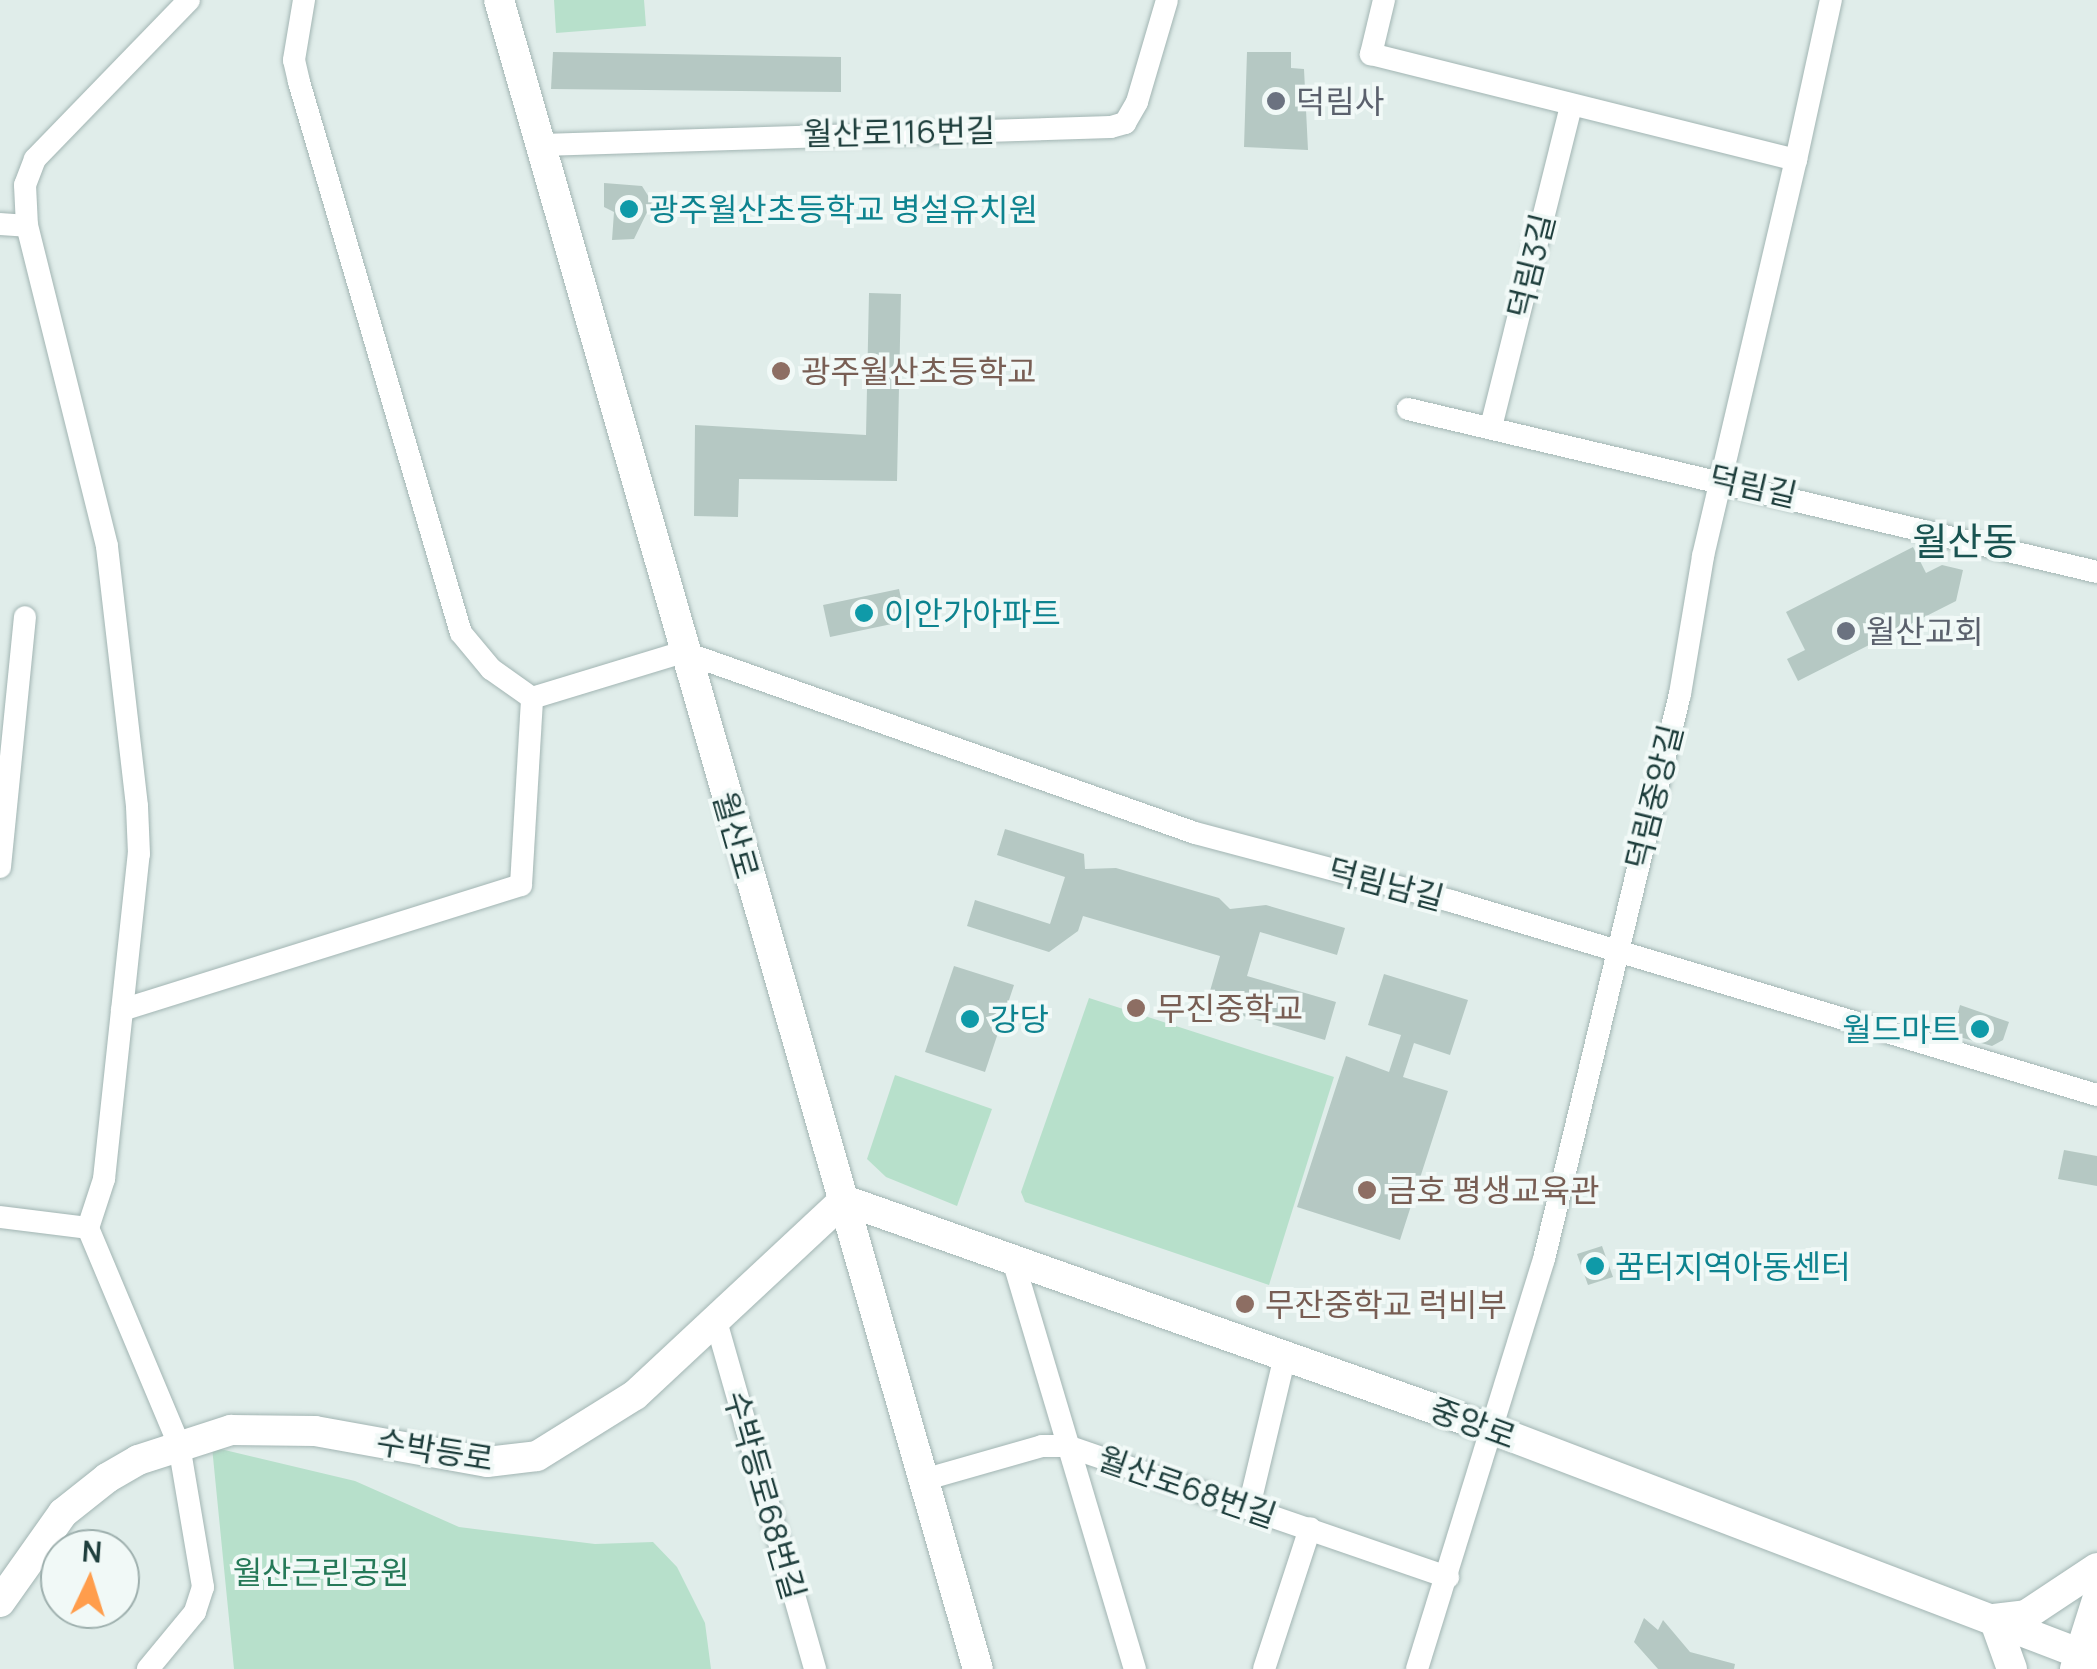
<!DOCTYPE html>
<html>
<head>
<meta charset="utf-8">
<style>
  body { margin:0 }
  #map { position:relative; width:2097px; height:1669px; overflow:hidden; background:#e0edea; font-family:Manrope,"Noto Sans KR",sans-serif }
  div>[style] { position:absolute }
  .green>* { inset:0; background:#b7e0cb }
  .building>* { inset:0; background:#b5c8c3 }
  .roads { filter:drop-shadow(0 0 2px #a2b5b3) drop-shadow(0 0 2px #a2b5b3) }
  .street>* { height:22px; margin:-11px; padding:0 11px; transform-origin:11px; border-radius:11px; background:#fff }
  .secondary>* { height:30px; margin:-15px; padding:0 15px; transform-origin:15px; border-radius:15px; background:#fff }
  .dots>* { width:28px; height:28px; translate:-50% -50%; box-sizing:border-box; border:5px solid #f1f9f7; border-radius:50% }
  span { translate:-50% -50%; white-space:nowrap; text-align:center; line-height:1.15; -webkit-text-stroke:8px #f1f9f7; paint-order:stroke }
  .worship-label { font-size:32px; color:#5b616d }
  .left { translate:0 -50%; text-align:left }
  .street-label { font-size:32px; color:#1f3f3d }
  .culture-label { font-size:32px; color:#0d838f }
  .right { translate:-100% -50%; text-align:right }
  .education-label { font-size:32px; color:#785e54 }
  .park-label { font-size:32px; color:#257958 }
  .quarter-label { font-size:38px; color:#195351 }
  .north { position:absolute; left:40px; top:1529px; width:100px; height:100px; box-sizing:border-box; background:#f1f9f7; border:2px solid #9dafad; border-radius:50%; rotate:4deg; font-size:28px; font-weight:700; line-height:40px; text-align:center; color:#1f3f3d }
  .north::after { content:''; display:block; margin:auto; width:35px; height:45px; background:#ff9d4c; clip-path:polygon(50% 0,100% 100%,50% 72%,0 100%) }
</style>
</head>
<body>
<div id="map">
  <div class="green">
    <div style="clip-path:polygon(554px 0,644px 0,646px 26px,556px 33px)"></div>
    <div style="clip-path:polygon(1089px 998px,1334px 1077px,1269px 1285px,1025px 1202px,1021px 1192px)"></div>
    <div style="clip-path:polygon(895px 1075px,992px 1109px,957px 1206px,886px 1177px,867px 1159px)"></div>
    <div style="clip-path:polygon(212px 1447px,355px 1481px,459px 1527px,595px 1544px,653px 1542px,677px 1567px,705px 1623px,711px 1669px,234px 1669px)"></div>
  </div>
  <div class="building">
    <div style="clip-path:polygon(553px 52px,841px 57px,841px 92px,551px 89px)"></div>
    <div style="clip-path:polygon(1247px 52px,1291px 52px,1291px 68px,1304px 69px,1308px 150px,1244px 147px)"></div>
    <div style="clip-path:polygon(604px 183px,642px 186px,652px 202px,634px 239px,612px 240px,614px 212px,604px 207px)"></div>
    <div style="clip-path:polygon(869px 293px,901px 294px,897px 481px,739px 479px,738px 517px,694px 516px,695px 425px,866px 435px)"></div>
    <div style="clip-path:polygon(1913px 547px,1926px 573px,1942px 565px,1963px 570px,1956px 601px,1798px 681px,1787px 659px,1805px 650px,1786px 612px)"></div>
    <div style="clip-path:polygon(899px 589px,906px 621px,830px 637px,823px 605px)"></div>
    <div style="clip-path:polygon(1005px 829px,1084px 854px,1085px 869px,1116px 868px,1219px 898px,1230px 909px,1266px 905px,1345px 928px,1337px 955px,1260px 932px,1247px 976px,1336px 1002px,1325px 1040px,1206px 1005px,1220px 956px,1083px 916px,1078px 931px,1049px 952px,967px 926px,975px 900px,1050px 924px,1065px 877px,997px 855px)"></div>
    <div style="clip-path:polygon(954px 966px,1014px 985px,985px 1072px,925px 1052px)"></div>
    <div style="clip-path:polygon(1384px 974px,1468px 1000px,1450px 1055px,1414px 1043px,1403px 1077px,1448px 1091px,1400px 1240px,1297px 1207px,1346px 1056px,1389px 1072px,1401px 1035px,1368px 1025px)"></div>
    <div style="clip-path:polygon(1960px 1005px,2009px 1022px,2003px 1040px,1992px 1046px,1952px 1035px)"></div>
    <div style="clip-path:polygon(2064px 1150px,2097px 1156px,2097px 1186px,2058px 1179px)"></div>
    <div style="clip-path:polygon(1602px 1246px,1613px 1277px,1588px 1285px,1577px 1254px)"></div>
    <div style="clip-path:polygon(1644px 1618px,1658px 1630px,1663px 1620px,1690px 1652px,1735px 1664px,1734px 1669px,1658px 1669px,1634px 1642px)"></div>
  </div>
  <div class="roads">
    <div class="street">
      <div style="left:304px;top:0;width:61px;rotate:99.5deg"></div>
      <div style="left:294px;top:60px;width:23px;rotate:77deg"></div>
      <div style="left:299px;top:82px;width:574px;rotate:73.62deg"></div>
      <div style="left:461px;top:633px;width:47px;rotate:50.2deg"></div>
      <div style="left:491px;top:669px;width:50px;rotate:35.3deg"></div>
      <div style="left:1384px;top:0;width:56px;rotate:103.5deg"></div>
      <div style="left:1371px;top:54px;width:438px;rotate:14deg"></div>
      <div style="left:1796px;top:160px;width:164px;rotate:-77.7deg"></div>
      <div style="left:542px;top:145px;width:569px;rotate:-1.81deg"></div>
      <div style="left:1111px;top:127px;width:15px;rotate:-16deg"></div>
      <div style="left:1125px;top:123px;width:24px;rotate:-60deg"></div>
      <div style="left:1137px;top:102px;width:106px;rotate:-73.6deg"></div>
      <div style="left:0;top:224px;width:27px;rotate:4deg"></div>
      <div style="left:1408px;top:409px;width:708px;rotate:13.31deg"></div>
      <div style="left:1491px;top:427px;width:332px;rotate:-76deg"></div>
      <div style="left:532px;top:698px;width:158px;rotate:-16.9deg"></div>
      <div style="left:683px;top:652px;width:543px;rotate:19.47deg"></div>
      <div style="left:1195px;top:833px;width:265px;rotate:14.9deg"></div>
      <div style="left:1451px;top:901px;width:675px;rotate:16.72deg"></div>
      <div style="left:0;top:867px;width:251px;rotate:-84.3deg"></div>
      <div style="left:122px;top:1010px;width:418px;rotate:-17.4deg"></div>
      <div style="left:521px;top:885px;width:187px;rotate:-86.6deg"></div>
      <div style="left:0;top:1217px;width:89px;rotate:7.1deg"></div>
      <div style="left:88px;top:1228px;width:235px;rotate:67.2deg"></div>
      <div style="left:179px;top:1445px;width:144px;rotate:80.4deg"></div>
      <div style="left:203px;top:1587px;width:26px;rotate:108deg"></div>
      <div style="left:195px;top:1612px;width:74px;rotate:129.5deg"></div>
      <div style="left:88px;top:1228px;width:52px;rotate:-71.9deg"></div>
      <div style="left:104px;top:1179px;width:327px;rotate:-83.9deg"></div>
      <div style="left:139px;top:854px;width:48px;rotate:-92.4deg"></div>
      <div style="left:137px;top:806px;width:262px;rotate:-96.6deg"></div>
      <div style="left:107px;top:546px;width:330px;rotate:-104deg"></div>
      <div style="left:27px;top:226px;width:41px;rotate:-92.8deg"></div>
      <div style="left:25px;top:185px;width:28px;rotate:-69deg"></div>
      <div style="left:35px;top:159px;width:221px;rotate:-45.9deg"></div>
      <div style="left:1013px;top:1260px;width:427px;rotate:73.4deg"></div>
      <div style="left:716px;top:1321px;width:362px;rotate:74.1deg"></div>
      <div style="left:923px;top:1480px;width:124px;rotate:-15.9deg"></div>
      <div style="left:1042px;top:1446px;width:25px"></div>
      <div style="left:1067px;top:1446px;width:403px;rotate:19deg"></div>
      <div style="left:1249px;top:1507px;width:155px;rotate:-76.6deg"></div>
      <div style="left:1264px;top:1669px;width:148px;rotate:-71.9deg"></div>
      <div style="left:1417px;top:1669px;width:429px;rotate:-72.8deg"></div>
      <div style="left:1544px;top:1259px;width:581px;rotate:-76.47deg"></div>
      <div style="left:1680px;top:694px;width:140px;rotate:-80.5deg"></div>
      <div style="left:1703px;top:556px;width:407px;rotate:-76.8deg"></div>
    </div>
    <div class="secondary">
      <div style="left:499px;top:0;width:1736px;rotate:73.99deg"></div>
      <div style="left:844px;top:1200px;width:686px;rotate:19.49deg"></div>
      <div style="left:1491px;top:1429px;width:649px;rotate:20.87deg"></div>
      <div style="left:0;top:1602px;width:109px;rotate:-54.7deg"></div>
      <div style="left:63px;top:1513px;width:56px;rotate:-38.5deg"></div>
      <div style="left:107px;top:1478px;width:36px;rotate:-30deg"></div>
      <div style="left:138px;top:1460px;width:98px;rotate:-17.9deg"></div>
      <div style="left:231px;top:1430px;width:84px;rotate:0.7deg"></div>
      <div style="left:315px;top:1431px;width:175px;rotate:10.2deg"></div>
      <div style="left:487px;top:1462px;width:50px;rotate:-6.8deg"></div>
      <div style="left:537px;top:1456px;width:115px;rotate:-31.9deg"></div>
      <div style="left:635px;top:1395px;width:286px;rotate:-43deg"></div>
      <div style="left:1994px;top:1619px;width:32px;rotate:-7deg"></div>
      <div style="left:2026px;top:1615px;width:85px;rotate:-33.5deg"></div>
      <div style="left:1994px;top:1619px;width:53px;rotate:70.2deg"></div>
      <div style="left:2075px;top:1669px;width:72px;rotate:-72.3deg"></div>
    </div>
  </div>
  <div class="dots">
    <div style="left:1276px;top:101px;background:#6b7280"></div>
    <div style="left:629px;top:209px;background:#0f9aa8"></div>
    <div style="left:781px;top:371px;background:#8d6e63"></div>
    <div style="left:864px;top:613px;background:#0f9aa8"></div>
    <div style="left:1846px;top:631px;background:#6b7280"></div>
    <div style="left:1136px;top:1008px;background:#8d6e63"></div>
    <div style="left:970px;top:1019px;background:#0f9aa8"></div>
    <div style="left:1980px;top:1029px;background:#0f9aa8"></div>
    <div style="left:1367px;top:1190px;background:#8d6e63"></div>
    <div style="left:1595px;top:1266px;background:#0f9aa8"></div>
    <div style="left:1245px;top:1304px;background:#8d6e63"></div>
  </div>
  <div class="worship-label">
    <span class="left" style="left:1296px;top:101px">덕림사</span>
    <span class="left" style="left:1866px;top:631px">월산교회</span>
  </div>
  <div class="street-label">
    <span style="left:899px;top:132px;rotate:-1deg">월산로116번길</span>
    <span style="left:1531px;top:266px;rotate:-76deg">덕림3길</span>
    <span style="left:1753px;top:486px;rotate:13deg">덕림길</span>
    <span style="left:1654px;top:797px;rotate:-76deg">덕림중앙길</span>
    <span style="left:736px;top:835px;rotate:74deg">월산로</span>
    <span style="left:1386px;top:884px;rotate:15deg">덕림남길</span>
    <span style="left:1473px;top:1423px;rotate:20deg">중앙로</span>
    <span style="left:435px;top:1450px;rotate:9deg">수박등로</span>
    <span style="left:1187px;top:1487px;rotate:19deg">월산로68번길</span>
    <span style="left:765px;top:1495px;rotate:74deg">수박등로68번길</span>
  </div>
  <div class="culture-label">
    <span class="left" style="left:649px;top:209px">광주월산초등학교 병설유치원</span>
    <span class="left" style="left:884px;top:613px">이안가아파트</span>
    <span class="left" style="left:990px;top:1019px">강당</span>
    <span class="right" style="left:1960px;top:1029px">월드마트</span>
    <span class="left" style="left:1615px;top:1266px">꿈터지역아동센터</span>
  </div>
  <div class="education-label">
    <span class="left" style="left:801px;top:371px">광주월산초등학교</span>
    <span class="left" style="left:1156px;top:1008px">무진중학교</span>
    <span class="left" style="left:1387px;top:1190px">금호 평생교육관</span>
    <span class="left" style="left:1265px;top:1304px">무잔중학교 럭비부</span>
  </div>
  <div class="park-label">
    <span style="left:321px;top:1572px">월산근린공원</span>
  </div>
  <div class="quarter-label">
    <span style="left:1965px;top:541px">월산동</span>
  </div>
  <div class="north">N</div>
</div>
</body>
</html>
